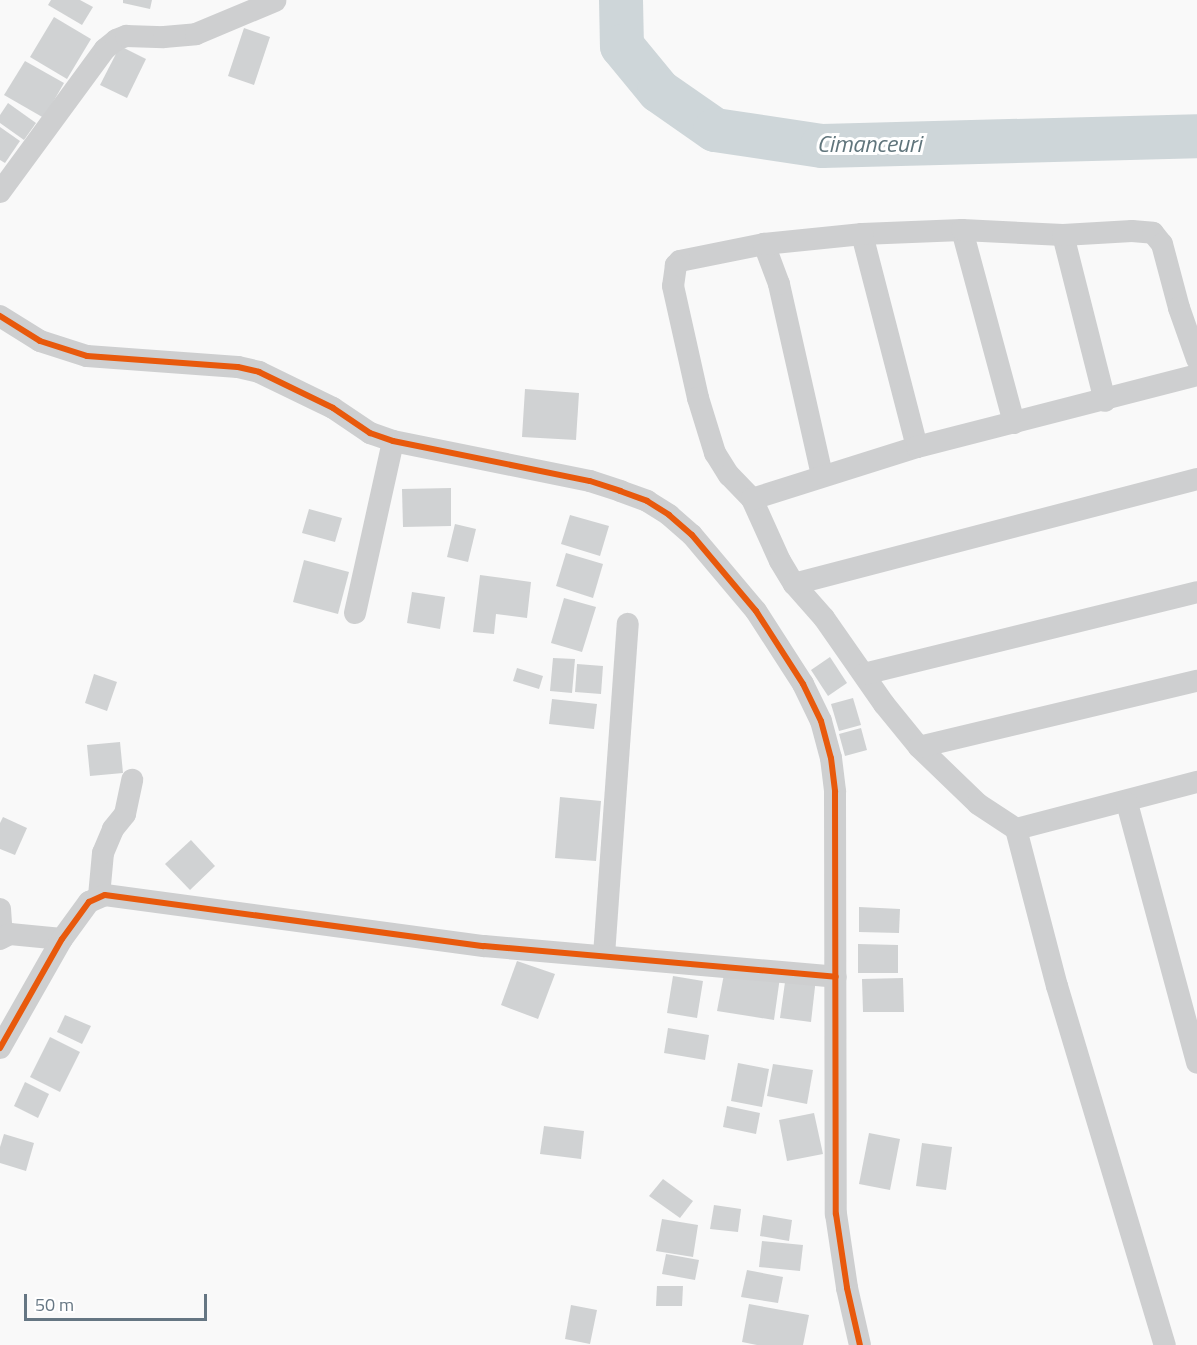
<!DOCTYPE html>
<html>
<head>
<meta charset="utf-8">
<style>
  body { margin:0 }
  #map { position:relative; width:1197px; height:1345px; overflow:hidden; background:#f9f9f9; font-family:"Titillium Web",sans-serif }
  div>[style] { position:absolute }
  .river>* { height:44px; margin:-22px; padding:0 22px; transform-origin:22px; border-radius:22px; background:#ced6d9 }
  .building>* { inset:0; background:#d0d2d3 }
  .minor>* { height:22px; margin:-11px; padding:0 11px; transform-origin:11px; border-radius:11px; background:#cecfd0 }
  .cycleway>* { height:6px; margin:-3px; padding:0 3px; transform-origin:3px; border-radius:3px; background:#e8590c }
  span { translate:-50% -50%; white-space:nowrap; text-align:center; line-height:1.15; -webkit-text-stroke:6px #fff; paint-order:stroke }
  .water-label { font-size:24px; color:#60757c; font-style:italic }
  .scale { position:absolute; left:24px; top:1294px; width:183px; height:27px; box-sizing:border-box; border:3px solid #657683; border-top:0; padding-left:8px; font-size:18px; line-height:21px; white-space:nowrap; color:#657683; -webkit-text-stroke:4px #fff; paint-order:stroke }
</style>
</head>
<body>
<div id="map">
  <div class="river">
    <div style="left:621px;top:0;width:46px;rotate:88.8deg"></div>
    <div style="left:622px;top:46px;width:58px;rotate:50.6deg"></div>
    <div style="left:659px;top:91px;width:68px;rotate:34.9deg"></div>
    <div style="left:715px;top:130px;width:108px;rotate:8.5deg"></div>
    <div style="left:822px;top:146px;width:375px;rotate:-1.5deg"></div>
  </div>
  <div class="building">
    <div style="clip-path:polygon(51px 0,80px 0,93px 7px,82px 25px,48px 5px)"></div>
    <div style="clip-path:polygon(123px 0,152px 0,150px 9px,123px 3px)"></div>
    <div style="clip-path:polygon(54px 17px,91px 39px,67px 79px,30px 57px)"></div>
    <div style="clip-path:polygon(244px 28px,270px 37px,254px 85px,228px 76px)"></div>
    <div style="clip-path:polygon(120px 46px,146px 59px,127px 98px,100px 85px)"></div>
    <div style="clip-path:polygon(25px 61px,64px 83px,44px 118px,4px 95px)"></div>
    <div style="clip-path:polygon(8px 103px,36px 123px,24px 140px,0 123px,0 115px)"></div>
    <div style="clip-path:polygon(0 127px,20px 141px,5px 163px,0 160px)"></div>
    <div style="clip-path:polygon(525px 389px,579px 393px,576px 440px,522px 437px)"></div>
    <div style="clip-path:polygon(451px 488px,451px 526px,403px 527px,402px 489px)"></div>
    <div style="clip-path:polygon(309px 509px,342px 518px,335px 542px,302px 533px)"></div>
    <div style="clip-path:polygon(570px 515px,609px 526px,600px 556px,561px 544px)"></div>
    <div style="clip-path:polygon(455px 524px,476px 529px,468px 562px,447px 557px)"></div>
    <div style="clip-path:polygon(566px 553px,603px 564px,593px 598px,556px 586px)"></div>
    <div style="clip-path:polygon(304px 560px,349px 572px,338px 614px,293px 602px)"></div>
    <div style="clip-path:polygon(480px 575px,531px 582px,527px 618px,496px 614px,494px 634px,473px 632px)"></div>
    <div style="clip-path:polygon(412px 592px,445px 597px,440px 629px,407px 623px)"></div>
    <div style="clip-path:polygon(564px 598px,596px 607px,582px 652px,551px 643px)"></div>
    <div style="clip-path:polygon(830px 657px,847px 683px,828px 696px,811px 670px)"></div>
    <div style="clip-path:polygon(553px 658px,575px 659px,572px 693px,550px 691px)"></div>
    <div style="clip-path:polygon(577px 664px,603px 666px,601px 694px,575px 692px)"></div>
    <div style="clip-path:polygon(517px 668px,543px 676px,539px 689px,513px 681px)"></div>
    <div style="clip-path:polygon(94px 674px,117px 682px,107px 711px,85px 703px)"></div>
    <div style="clip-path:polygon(853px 698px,861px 725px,839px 731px,831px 704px)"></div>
    <div style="clip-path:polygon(552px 699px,597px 704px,594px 729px,549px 724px)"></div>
    <div style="clip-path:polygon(861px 728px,867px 750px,845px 756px,839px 734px)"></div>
    <div style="clip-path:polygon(120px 742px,123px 773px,90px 776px,87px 745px)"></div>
    <div style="clip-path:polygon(560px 797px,601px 801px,596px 861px,555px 858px)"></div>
    <div style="clip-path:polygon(3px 817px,27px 828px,15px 855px,0 849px,0 823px)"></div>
    <div style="clip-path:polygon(191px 840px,215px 866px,190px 890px,165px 864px)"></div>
    <div style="clip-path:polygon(859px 907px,900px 909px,899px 933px,859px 932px)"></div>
    <div style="clip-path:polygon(858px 944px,898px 945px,898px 973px,858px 973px)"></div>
    <div style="clip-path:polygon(517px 961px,555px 974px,538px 1019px,501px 1005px)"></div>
    <div style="clip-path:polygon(725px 969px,780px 977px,774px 1020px,717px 1011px)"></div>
    <div style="clip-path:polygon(786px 975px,816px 978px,811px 1022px,780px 1018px)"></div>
    <div style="clip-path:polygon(673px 976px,703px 981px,697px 1018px,667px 1013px)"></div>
    <div style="clip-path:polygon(903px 978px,904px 1012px,863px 1012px,862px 979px)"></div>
    <div style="clip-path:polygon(65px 1015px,91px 1026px,82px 1044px,57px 1032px)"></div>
    <div style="clip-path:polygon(668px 1028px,709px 1035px,705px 1060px,664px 1053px)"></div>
    <div style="clip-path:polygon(50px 1037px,80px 1052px,60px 1092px,30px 1077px)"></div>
    <div style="clip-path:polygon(738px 1063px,769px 1069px,762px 1107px,731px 1101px)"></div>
    <div style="clip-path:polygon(773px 1064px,813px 1070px,807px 1104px,767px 1096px)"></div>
    <div style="clip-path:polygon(25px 1082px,49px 1094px,38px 1118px,14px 1106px)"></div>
    <div style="clip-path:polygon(727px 1106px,760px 1113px,756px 1134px,723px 1127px)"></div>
    <div style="clip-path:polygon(814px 1113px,823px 1154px,787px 1161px,779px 1120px)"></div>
    <div style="clip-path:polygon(544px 1126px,584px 1131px,581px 1159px,540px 1154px)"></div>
    <div style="clip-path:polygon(869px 1133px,900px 1139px,890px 1190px,859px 1184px)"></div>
    <div style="clip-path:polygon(4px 1134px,34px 1143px,26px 1171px,0 1163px,0 1147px)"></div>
    <div style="clip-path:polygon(922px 1143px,952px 1147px,946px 1190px,916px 1186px)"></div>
    <div style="clip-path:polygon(663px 1179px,693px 1201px,680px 1218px,649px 1196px)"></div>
    <div style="clip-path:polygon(714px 1205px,741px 1209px,738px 1232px,710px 1229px)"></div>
    <div style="clip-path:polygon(763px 1215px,792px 1220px,789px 1241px,760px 1236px)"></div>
    <div style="clip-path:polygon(662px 1219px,698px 1225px,693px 1257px,656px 1251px)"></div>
    <div style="clip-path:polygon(762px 1241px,803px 1245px,800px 1271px,759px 1267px)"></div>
    <div style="clip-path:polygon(666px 1254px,699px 1260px,695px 1280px,662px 1274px)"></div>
    <div style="clip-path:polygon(747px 1270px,783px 1277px,778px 1303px,741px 1297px)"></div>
    <div style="clip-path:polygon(657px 1286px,683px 1286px,682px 1306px,656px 1306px)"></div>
    <div style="clip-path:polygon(749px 1304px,809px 1315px,803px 1345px,757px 1345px,742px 1342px)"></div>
    <div style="clip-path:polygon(571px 1305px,597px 1310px,590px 1344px,565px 1339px)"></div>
  </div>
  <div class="minor">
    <div style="left:0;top:192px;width:177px;rotate:-53.7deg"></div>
    <div style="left:105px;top:49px;width:14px;rotate:-39deg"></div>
    <div style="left:116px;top:40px;width:11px;rotate:-22deg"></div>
    <div style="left:126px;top:36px;width:38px;rotate:2deg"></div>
    <div style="left:164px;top:37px;width:32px;rotate:-5deg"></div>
    <div style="left:196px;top:34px;width:86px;rotate:-22.7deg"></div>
    <div style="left:962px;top:230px;width:200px;rotate:74.9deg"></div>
    <div style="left:1063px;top:235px;width:171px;rotate:75.8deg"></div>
    <div style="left:764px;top:244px;width:86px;rotate:168.6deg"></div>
    <div style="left:680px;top:261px;width:6px;rotate:135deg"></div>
    <div style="left:676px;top:265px;width:21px;rotate:98deg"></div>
    <div style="left:673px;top:286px;width:115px;rotate:77.4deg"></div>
    <div style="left:698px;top:398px;width:58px;rotate:72.8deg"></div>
    <div style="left:715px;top:453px;width:26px;rotate:58deg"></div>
    <div style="left:729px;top:475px;width:33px;rotate:46deg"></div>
    <div style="left:752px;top:499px;width:68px;rotate:65.7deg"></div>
    <div style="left:780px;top:561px;width:27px;rotate:59deg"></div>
    <div style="left:794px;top:584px;width:45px;rotate:48.6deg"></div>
    <div style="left:824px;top:618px;width:105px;rotate:55.1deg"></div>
    <div style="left:884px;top:704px;width:55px;rotate:50.9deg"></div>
    <div style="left:919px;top:747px;width:82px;rotate:44deg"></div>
    <div style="left:978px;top:804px;width:45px;rotate:33.3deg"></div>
    <div style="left:1016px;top:829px;width:187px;rotate:-14.6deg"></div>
    <div style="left:0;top:316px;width:47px;rotate:32deg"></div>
    <div style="left:40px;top:341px;width:49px;rotate:17.7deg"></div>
    <div style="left:87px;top:356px;width:151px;rotate:4.2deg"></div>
    <div style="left:238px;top:367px;width:22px;rotate:13deg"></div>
    <div style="left:259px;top:372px;width:82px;rotate:25.9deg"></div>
    <div style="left:333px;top:408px;width:45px;rotate:34deg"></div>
    <div style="left:370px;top:433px;width:24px;rotate:19deg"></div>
    <div style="left:393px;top:441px;width:201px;rotate:11.5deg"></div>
    <div style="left:590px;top:481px;width:32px;rotate:18deg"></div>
    <div style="left:620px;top:491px;width:29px;rotate:20deg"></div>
    <div style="left:647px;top:501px;width:26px;rotate:32deg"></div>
    <div style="left:669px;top:515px;width:30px;rotate:41deg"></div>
    <div style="left:692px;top:535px;width:99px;rotate:49.9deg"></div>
    <div style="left:756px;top:611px;width:87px;rotate:57.2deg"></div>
    <div style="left:803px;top:684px;width:41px;rotate:64.1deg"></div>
    <div style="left:821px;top:721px;width:38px;rotate:75deg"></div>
    <div style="left:831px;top:758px;width:34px;rotate:83deg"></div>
    <div style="left:835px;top:792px;width:422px;rotate:89.9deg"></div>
    <div style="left:836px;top:1214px;width:75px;rotate:81.5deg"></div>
    <div style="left:847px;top:1288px;width:58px;rotate:77.2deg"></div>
    <div style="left:917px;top:447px;width:220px;rotate:-104.5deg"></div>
    <div style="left:862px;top:234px;width:100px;rotate:-2.3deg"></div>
    <div style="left:962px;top:230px;width:101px;rotate:2.8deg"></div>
    <div style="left:1063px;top:235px;width:69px;rotate:-3.3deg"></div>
    <div style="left:1132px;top:231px;width:21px;rotate:5deg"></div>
    <div style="left:1153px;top:233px;width:14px;rotate:51deg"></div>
    <div style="left:1162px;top:244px;width:66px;rotate:75.1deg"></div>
    <div style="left:1179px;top:308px;width:54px;rotate:70.6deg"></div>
    <div style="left:822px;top:475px;width:196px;rotate:-102.7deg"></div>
    <div style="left:779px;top:284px;width:43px;rotate:-110.6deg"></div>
    <div style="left:764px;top:244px;width:99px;rotate:-5.8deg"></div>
    <div style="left:752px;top:499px;width:173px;rotate:-17.5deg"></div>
    <div style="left:917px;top:447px;width:289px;rotate:-14.4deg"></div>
    <div style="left:794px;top:584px;width:416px;rotate:-14.6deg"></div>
    <div style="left:355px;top:613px;width:176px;rotate:-77.5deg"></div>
    <div style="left:864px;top:674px;width:343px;rotate:-13.8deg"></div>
    <div style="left:919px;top:747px;width:286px;rotate:-13.4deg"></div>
    <div style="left:1127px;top:803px;width:269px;rotate:74.9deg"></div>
    <div style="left:1016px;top:829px;width:162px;rotate:75.4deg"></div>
    <div style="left:1057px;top:986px;width:375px;rotate:73.3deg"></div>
    <div style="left:99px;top:896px;width:43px;rotate:-84.7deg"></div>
    <div style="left:103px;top:853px;width:26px;rotate:-67deg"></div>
    <div style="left:113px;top:829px;width:19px;rotate:-51deg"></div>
    <div style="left:125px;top:814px;width:35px;rotate:-78deg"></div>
    <div style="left:0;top:909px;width:28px;rotate:86deg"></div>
    <div style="left:0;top:939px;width:11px;rotate:-27deg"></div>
    <div style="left:10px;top:934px;width:52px;rotate:5.5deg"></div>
    <div style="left:604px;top:955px;width:332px;rotate:-85.9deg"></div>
    <div style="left:0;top:1048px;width:125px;rotate:-60.4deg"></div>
    <div style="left:62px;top:939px;width:46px;rotate:-53.9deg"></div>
    <div style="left:89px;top:902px;width:17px;rotate:-24deg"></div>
    <div style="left:105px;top:895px;width:382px;rotate:7.7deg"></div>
    <div style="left:484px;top:946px;width:353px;rotate:5deg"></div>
  </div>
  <div class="cycleway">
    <div style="left:0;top:316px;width:47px;rotate:32deg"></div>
    <div style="left:40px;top:341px;width:49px;rotate:17.7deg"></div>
    <div style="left:87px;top:356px;width:151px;rotate:4.2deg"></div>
    <div style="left:238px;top:367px;width:22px;rotate:13deg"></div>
    <div style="left:259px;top:372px;width:82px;rotate:25.9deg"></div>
    <div style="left:333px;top:408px;width:45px;rotate:34deg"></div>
    <div style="left:370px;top:433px;width:24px;rotate:19deg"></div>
    <div style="left:393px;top:441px;width:201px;rotate:11.5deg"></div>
    <div style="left:590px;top:481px;width:32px;rotate:18deg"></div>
    <div style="left:620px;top:491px;width:29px;rotate:20deg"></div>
    <div style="left:647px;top:501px;width:26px;rotate:32deg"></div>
    <div style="left:669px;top:515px;width:30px;rotate:41deg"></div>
    <div style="left:692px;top:535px;width:99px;rotate:49.9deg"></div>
    <div style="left:756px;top:611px;width:87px;rotate:57.2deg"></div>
    <div style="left:803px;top:684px;width:41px;rotate:64.1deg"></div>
    <div style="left:821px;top:721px;width:38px;rotate:75deg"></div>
    <div style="left:831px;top:758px;width:34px;rotate:83deg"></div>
    <div style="left:835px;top:792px;width:422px;rotate:89.9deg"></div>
    <div style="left:836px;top:1214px;width:75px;rotate:81.5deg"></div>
    <div style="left:847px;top:1288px;width:58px;rotate:77.2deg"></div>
    <div style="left:0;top:1048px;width:125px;rotate:-60.4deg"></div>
    <div style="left:62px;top:939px;width:46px;rotate:-53.9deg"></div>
    <div style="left:89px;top:902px;width:17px;rotate:-24deg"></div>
    <div style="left:105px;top:895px;width:382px;rotate:7.7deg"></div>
    <div style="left:484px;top:946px;width:353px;rotate:5deg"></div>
  </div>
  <div class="water-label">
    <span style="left:869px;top:144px">Cimanceuri</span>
  </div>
  <div class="scale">50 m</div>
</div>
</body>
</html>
